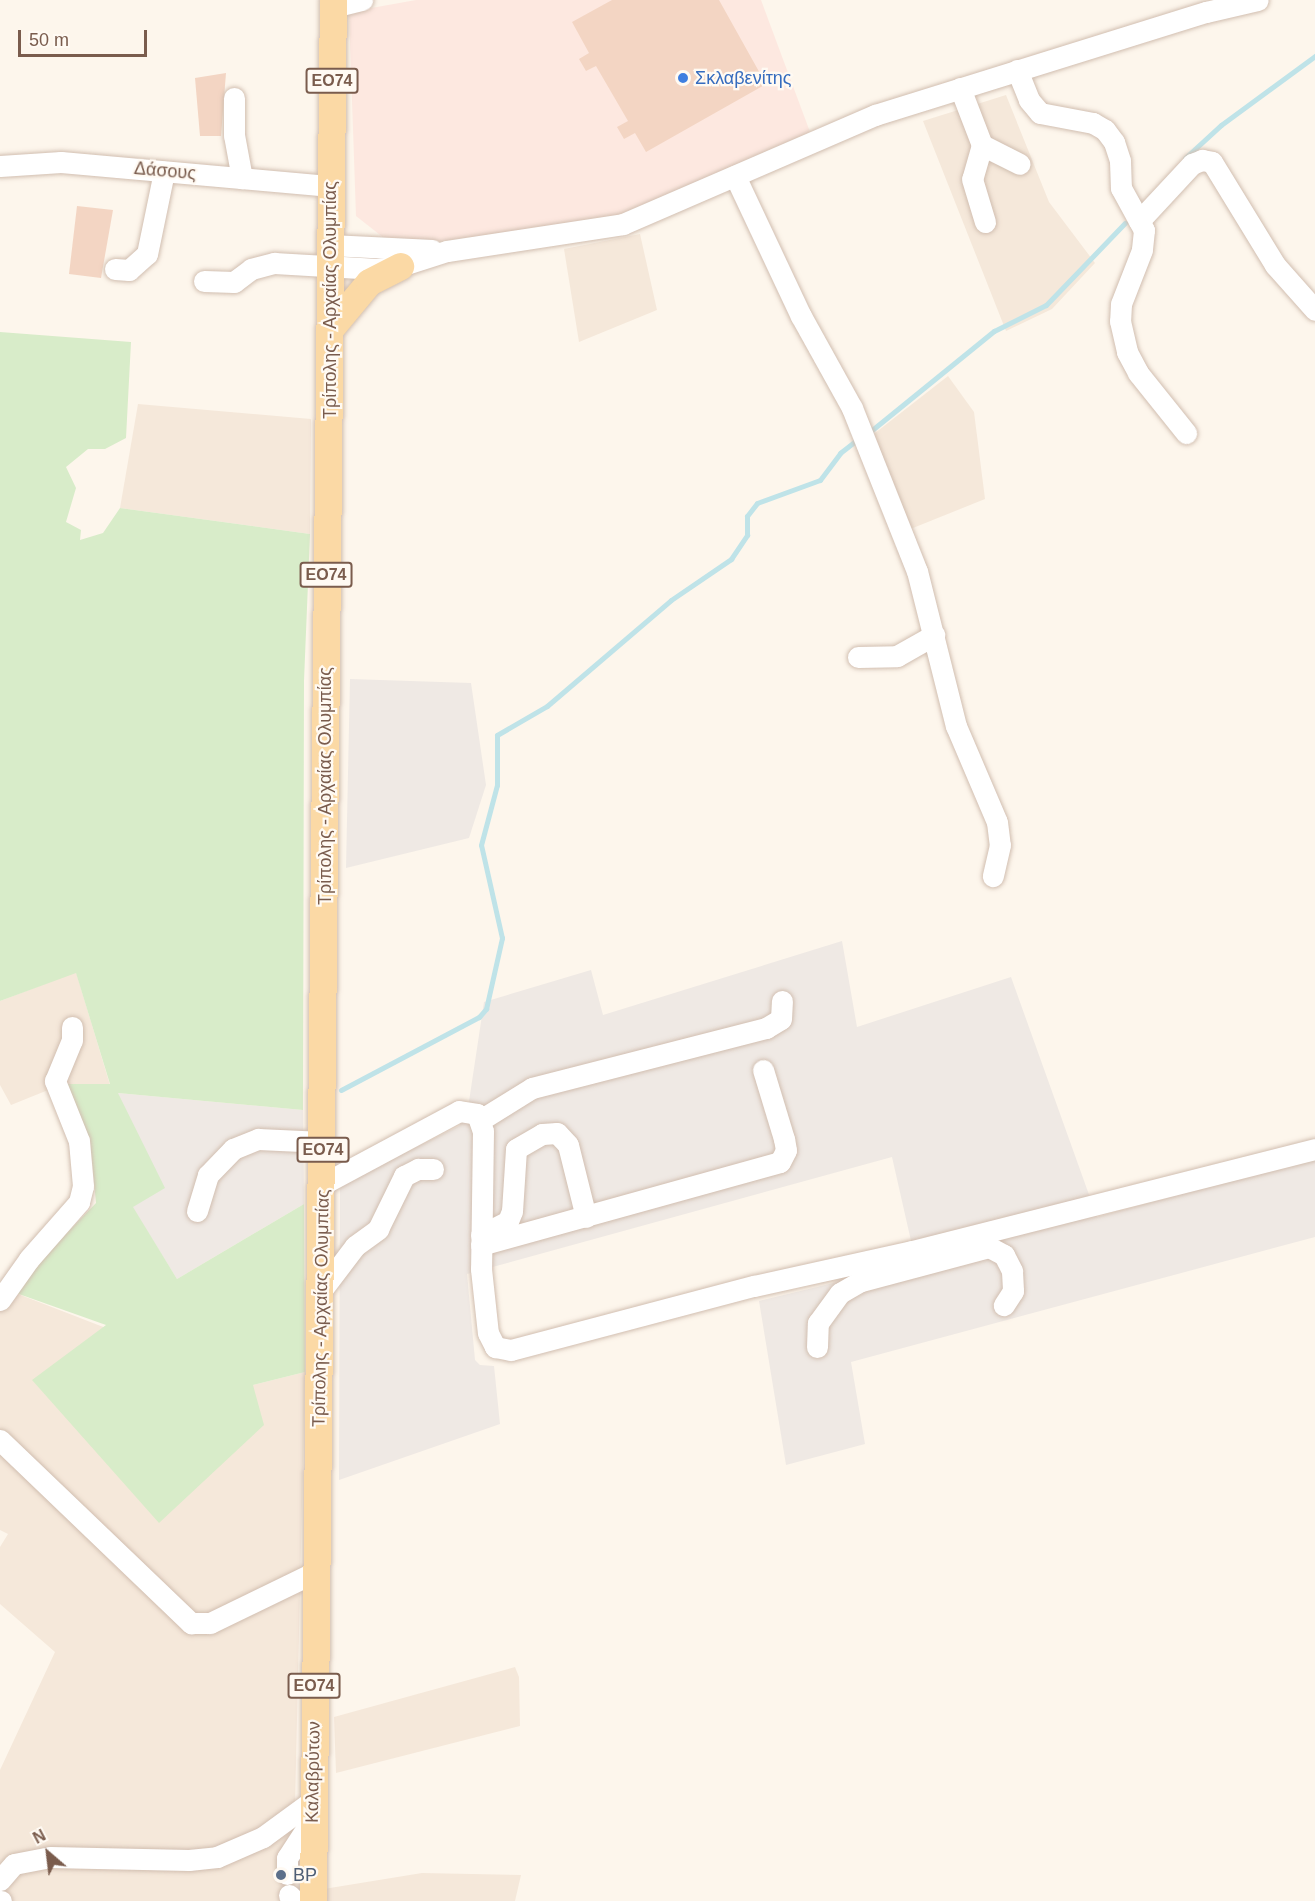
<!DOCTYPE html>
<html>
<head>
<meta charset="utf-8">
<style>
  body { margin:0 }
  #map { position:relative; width:1315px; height:1901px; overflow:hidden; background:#fdf6ec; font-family:Arial,sans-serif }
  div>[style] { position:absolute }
  .residential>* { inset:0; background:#f5e8da }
  .commercial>* { inset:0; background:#fde8e0 }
  .industrial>* { inset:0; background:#efe9e4 }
  .green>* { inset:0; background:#d8ecc9 }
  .stream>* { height:5px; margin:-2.5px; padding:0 2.5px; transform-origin:2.5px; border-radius:2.5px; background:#bfe3e8 }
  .building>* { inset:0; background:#f3d5c3 }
  .roads { filter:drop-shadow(0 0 2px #d1beb0) drop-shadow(0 0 2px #d1beb0) }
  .minor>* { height:21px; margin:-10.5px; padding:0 10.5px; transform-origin:10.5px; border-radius:10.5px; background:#fff }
  .major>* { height:27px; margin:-13.5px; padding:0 13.5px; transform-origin:13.5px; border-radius:13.5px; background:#fbd9a5 }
  .dots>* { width:16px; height:16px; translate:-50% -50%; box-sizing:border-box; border:3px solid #fffaf3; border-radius:50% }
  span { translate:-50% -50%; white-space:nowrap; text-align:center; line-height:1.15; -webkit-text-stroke:4.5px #fffaf3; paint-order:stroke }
  .shield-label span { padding:2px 4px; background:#fffaf3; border:2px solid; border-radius:4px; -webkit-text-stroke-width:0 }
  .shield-label { font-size:16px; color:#7a5c4d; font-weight:700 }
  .shop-label { font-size:18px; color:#366cbe }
  .left { translate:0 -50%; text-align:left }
  .street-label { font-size:18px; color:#7a5c4d }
  .service-label { font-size:18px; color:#4e5e75 }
  .north { position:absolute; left:18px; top:1823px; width:60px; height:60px; -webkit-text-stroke:4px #fffaf3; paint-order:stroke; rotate:332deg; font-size:16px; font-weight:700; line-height:24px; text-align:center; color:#7a5c4d }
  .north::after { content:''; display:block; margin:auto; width:21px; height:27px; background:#7a5c4d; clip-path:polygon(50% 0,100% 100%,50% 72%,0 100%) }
  .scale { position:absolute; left:18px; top:30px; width:129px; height:27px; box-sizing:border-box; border:3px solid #7a5c4d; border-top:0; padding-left:8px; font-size:18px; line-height:21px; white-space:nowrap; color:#7a5c4d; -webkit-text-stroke:4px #fffaf3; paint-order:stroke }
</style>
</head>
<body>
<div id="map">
  <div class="residential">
    <div style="clip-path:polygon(1006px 95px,1049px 202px,1095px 263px,1052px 309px,1006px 331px,923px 121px)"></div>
    <div style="clip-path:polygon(640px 234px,657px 310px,579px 342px,564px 249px)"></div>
    <div style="clip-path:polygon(948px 376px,974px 412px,985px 499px,908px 530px,870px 437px)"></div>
    <div style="clip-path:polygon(138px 404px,311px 419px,310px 534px,120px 508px)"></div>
    <div style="clip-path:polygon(76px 972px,110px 1085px,63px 1084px,11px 1105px,0 1085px,0 1001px)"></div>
    <div style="clip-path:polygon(0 1287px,253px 1385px,305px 1372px,293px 1894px,422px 1873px,521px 1875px,515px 1901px,0 1901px,0 1770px,55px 1652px,0 1604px,0 1547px,8px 1534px,0 1530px)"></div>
    <div style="clip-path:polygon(515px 1667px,519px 1677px,520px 1726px,336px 1773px,334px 1717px)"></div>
  </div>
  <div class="commercial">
    <div style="clip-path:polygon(416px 0,761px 0,810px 132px,608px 221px,441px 241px,389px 242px,356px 216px,349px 12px)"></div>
  </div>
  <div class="industrial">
    <div style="clip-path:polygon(350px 679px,471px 683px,486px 785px,469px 838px,346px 868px)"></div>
    <div style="clip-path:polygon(842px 941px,857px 1027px,1011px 977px,1097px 1217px,1315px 1158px,1315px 1237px,851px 1362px,865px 1444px,786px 1465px,759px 1301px,916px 1263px,892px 1157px,467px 1274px,475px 1360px,480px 1365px,494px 1366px,500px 1424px,339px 1480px,340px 1185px,459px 1126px,468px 1108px,484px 1002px,591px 970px,603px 1015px)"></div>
    <div style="clip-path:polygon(118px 1093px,303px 1110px,304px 1204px,177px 1279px,132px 1207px)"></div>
  </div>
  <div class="green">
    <div style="clip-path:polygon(0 332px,131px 342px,126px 438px,105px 449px,88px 449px,66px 467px,76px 488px,66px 522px,81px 530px,80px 540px,103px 533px,120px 508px,310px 534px,304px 681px,303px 1110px,118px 1093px,165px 1188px,133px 1207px,177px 1279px,304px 1204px,305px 1372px,253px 1385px,264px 1425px,159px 1523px,32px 1380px,106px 1325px,16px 1293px,38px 1263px,96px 1203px,90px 1139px,63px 1084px,110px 1084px,76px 973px,0 1001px)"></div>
  </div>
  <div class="stream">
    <div style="left:1185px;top:158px;width:49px;rotate:-42.5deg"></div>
    <div style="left:1221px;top:125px;width:117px;rotate:-36.3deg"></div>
    <div style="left:872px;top:430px;width:157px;rotate:-39.1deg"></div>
    <div style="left:994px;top:331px;width:58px;rotate:-26.6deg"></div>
    <div style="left:1046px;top:305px;width:114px;rotate:-46.1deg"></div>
    <div style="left:341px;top:1090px;width:156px;rotate:-27.9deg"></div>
    <div style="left:479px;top:1017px;width:11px;rotate:-49deg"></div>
    <div style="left:486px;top:1009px;width:73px;rotate:-77.3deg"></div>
    <div style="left:502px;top:938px;width:95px;rotate:-102.7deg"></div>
    <div style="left:481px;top:845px;width:62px;rotate:-75.1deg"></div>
    <div style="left:497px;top:785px;width:50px;rotate:-90deg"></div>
    <div style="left:497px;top:735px;width:58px;rotate:-30.1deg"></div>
    <div style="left:547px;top:706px;width:163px;rotate:-40.5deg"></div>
    <div style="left:671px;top:600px;width:73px;rotate:-34.3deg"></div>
    <div style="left:731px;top:559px;width:29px;rotate:-56deg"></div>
    <div style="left:747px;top:535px;width:19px;rotate:-90deg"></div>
    <div style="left:747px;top:516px;width:16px;rotate:-52deg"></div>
    <div style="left:757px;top:503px;width:67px;rotate:-20.1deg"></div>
    <div style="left:820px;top:480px;width:34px;rotate:-53deg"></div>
    <div style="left:840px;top:453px;width:24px;rotate:-38deg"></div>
  </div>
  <div class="building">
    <div style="clip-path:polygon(612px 0,719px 0,766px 84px,646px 152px,635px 133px,624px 139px,617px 127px,628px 121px,596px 66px,586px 71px,579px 59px,589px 53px,572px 22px)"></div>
    <div style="clip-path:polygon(226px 73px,221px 136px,200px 136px,195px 78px)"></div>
    <div style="clip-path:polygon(77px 206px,113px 210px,101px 278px,69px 274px)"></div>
  </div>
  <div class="roads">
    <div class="minor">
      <div style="left:333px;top:7px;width:30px;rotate:-14deg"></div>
      <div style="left:1017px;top:70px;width:32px;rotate:68deg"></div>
      <div style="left:1029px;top:100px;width:17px;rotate:50deg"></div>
      <div style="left:1040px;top:113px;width:54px;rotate:10.7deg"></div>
      <div style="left:1093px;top:123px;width:14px;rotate:30deg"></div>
      <div style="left:1105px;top:130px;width:15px;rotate:53deg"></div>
      <div style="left:1114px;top:142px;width:20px;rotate:72deg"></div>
      <div style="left:1120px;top:161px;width:27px;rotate:88deg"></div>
      <div style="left:1121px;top:188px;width:48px;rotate:61.3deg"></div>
      <div style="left:1144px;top:230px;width:20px;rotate:96deg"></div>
      <div style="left:1142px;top:250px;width:58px;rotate:111.3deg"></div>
      <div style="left:1121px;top:304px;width:17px;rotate:93deg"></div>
      <div style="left:1120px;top:321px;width:32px;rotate:77deg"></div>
      <div style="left:1127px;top:352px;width:24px;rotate:62deg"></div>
      <div style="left:1138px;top:373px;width:77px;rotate:51.3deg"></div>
      <div style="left:960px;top:88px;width:61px;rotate:68.9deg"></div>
      <div style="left:982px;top:145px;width:42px;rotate:26.6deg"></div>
      <div style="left:234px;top:98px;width:37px;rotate:90deg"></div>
      <div style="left:234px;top:135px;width:44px;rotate:79.5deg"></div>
      <div style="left:982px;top:145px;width:35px;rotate:106deg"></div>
      <div style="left:972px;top:179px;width:45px;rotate:73.2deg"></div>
      <div style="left:0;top:166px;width:61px;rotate:-3.8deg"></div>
      <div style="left:61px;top:162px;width:271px;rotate:5.1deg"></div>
      <div style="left:735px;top:176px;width:155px;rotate:64.8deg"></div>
      <div style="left:801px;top:316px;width:105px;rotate:61deg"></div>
      <div style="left:852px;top:408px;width:175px;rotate:68.3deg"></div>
      <div style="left:917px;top:571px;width:160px;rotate:75.9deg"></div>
      <div style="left:956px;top:726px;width:104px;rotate:66.9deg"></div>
      <div style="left:997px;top:822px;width:23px;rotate:83deg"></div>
      <div style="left:1000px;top:845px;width:32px;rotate:103deg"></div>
      <div style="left:1139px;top:221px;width:78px;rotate:-47.1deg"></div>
      <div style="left:1192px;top:164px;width:11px;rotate:-22deg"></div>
      <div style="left:1202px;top:160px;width:10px;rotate:11deg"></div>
      <div style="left:1212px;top:162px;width:121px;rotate:58.5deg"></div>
      <div style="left:1275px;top:265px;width:60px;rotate:48.4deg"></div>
      <div style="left:330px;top:245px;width:102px;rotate:2.8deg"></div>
      <div style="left:115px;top:269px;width:14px;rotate:4deg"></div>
      <div style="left:129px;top:270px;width:24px;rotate:-42deg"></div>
      <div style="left:147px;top:254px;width:84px;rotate:-78.3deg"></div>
      <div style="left:204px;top:281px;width:30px;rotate:2deg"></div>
      <div style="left:234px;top:282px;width:21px;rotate:-37deg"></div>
      <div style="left:251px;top:269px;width:24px;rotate:-15deg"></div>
      <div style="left:274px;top:263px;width:103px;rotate:3.3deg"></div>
      <div style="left:377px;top:269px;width:23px;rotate:-7deg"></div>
      <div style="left:400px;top:266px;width:49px;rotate:-17.7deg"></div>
      <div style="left:447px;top:251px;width:178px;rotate:-8.7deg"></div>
      <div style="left:623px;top:224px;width:275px;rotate:-23.4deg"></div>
      <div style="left:875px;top:115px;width:347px;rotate:-17.3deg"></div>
      <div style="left:1206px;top:12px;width:53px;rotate:-13deg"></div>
      <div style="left:858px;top:657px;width:39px;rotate:-1deg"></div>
      <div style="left:897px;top:656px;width:43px;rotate:-29.6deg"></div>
      <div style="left:482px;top:1119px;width:59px;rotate:-31.8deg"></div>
      <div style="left:532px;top:1088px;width:242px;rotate:-14.4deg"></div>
      <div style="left:766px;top:1028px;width:17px;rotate:-31deg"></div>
      <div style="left:781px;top:1019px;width:18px;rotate:-87deg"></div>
      <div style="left:323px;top:1184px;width:154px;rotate:-28.2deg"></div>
      <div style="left:459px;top:1111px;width:18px;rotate:9deg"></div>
      <div style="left:477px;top:1114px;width:18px;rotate:71deg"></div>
      <div style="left:483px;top:1131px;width:138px;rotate:90.8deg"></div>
      <div style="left:481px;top:1269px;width:64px;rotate:83.8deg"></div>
      <div style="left:488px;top:1333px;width:16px;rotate:63deg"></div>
      <div style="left:495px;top:1347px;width:16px;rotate:11deg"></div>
      <div style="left:511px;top:1350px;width:251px;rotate:-14.8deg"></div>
      <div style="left:754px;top:1286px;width:162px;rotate:-12.5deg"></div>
      <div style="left:912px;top:1251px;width:416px;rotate:-14.2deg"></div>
      <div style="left:197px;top:1211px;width:38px;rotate:-73deg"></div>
      <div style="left:208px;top:1175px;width:36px;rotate:-46deg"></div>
      <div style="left:233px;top:1149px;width:27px;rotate:-22deg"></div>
      <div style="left:258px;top:1139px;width:65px;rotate:2.6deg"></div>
      <div style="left:481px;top:1235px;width:30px;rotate:-27deg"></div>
      <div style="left:508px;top:1221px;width:11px;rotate:-68deg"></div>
      <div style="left:512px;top:1211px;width:62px;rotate:-86.3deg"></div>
      <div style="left:516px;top:1149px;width:30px;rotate:-30deg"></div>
      <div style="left:542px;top:1134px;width:15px;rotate:-4deg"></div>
      <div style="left:557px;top:1133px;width:16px;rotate:47deg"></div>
      <div style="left:568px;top:1145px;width:74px;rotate:76deg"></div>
      <div style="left:481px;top:1245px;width:310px;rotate:-15.5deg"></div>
      <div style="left:780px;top:1162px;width:13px;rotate:-63deg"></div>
      <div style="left:786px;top:1150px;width:11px;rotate:-100deg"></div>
      <div style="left:784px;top:1139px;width:72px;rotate:-106.9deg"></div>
      <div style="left:321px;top:1291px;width:56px;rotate:-52.9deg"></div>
      <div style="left:355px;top:1246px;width:29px;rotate:-36deg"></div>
      <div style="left:378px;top:1229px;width:59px;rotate:-63.9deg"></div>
      <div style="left:404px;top:1176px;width:16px;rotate:-27deg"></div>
      <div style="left:418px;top:1169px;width:15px"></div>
      <div style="left:0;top:1300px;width:50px;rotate:-54.7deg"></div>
      <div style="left:29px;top:1259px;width:76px;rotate:-48.7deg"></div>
      <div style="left:79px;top:1202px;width:16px;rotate:-76deg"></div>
      <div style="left:83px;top:1186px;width:45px;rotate:-95.1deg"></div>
      <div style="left:79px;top:1141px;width:65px;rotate:-111.8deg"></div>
      <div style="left:55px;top:1081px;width:44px;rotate:-67.5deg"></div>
      <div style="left:72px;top:1040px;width:13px;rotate:-90deg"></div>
      <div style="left:817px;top:1347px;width:24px;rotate:-88deg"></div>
      <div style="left:818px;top:1323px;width:37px;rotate:-54deg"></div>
      <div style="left:840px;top:1293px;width:24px;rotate:-30deg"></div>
      <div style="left:861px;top:1281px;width:132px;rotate:-14.9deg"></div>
      <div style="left:989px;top:1247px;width:17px;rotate:28deg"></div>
      <div style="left:1004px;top:1255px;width:18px;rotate:63deg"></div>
      <div style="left:1012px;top:1271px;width:20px;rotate:87deg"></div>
      <div style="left:1013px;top:1291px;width:17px;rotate:123deg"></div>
      <div style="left:0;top:1440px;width:265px;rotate:43.8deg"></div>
      <div style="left:191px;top:1623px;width:19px"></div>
      <div style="left:210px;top:1623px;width:119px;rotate:-25.9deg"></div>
      <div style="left:287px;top:1874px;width:16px;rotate:-90deg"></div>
      <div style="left:287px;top:1858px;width:44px;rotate:-57deg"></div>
      <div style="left:0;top:1880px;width:21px;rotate:-49deg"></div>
      <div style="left:14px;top:1864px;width:37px;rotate:-11deg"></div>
      <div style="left:50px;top:1857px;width:139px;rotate:1.2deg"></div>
      <div style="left:189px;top:1860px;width:28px;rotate:-6deg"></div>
      <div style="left:217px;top:1857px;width:50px;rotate:-23.5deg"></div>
      <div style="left:263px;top:1837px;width:61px;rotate:-36.3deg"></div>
      <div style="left:289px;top:1895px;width:8px;rotate:45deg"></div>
      <div style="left:0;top:1901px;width:1px"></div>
    </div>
    <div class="major">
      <div style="left:329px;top:330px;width:62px;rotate:-50.2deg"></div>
      <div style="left:369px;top:282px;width:35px;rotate:-27deg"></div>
      <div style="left:313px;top:1901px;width:1901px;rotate:-89.4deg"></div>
    </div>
  </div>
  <div class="dots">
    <div style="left:683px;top:78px;background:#3f7fe0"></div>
    <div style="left:281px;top:1875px;background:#5c6f8a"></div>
  </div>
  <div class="shield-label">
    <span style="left:332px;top:81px">ΕΟ74</span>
    <span style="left:326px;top:575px">ΕΟ74</span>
    <span style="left:323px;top:1150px">ΕΟ74</span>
    <span style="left:314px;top:1686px">ΕΟ74</span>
  </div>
  <div class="shop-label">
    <span class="left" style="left:695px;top:78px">Σκλαβενίτης</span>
  </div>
  <div class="street-label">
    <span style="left:165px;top:171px;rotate:5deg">Δάσους</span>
    <span style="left:330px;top:300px;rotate:-90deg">Τρίπολης - Αρχαίας Ολυμπίας</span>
    <span style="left:325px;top:786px;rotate:-90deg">Τρίπολης - Αρχαίας Ολυμπίας</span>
    <span style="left:321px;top:1308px;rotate:-89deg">Τρίπολης - Αρχαίας Ολυμπίας</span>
    <span style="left:313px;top:1772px;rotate:-89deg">Καλαβρύτων</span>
  </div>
  <div class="service-label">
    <span class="left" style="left:293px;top:1875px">BP</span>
  </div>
  <div class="north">N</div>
  <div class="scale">50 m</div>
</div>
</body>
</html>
